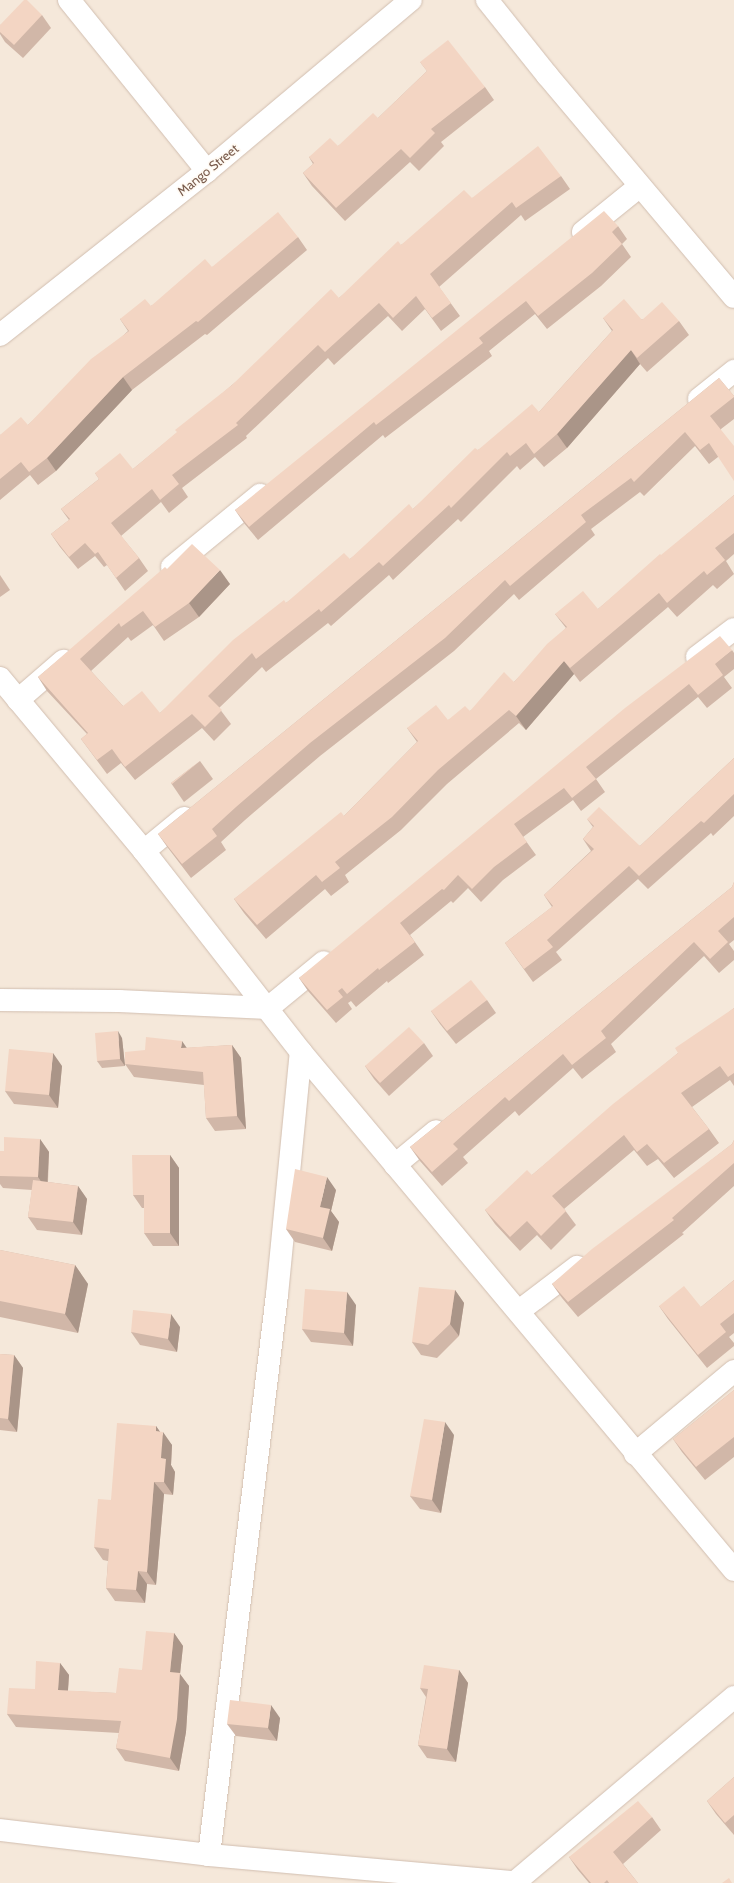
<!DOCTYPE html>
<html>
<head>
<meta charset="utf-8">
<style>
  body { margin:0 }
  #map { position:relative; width:734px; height:1883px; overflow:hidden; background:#fdf6ec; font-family:Cabin,sans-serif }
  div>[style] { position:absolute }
  .residential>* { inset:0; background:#f5e8da }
  .roads { filter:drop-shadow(0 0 1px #d1beb0) drop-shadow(0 0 1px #d1beb0) }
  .street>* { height:22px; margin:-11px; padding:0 11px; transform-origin:11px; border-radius:11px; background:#fff }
  .secondary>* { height:22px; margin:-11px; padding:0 11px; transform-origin:11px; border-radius:11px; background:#fff }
  .wall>* { inset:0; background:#d1b7a8 }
  .shaded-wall>* { inset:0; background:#aa9588 }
  .building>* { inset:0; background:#f3d5c3 }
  span { translate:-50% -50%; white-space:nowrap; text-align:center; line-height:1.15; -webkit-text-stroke:3px #fffaf3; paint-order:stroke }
  .street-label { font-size:13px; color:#7a5c4d }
</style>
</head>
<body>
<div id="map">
  <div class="residential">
    <div style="clip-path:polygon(0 0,734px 0,734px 1883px,0 1883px)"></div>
  </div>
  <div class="roads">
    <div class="street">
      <div style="left:69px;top:0;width:220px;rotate:51.1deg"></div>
      <div style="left:487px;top:0;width:96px;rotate:51.3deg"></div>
      <div style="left:547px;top:75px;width:290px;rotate:49.9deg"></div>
      <div style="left:583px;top:232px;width:73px;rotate:-38.9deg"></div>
      <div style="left:699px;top:399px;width:45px;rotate:-38.7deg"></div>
      <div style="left:172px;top:567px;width:114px;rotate:-39.3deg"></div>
      <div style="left:697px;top:657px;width:46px;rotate:-37.1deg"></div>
      <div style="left:0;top:678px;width:225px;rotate:50.2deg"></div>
      <div style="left:144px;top:851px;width:255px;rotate:52deg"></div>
      <div style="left:301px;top:1052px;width:675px;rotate:50.11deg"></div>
      <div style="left:18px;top:700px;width:60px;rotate:-40.9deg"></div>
      <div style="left:144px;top:851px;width:52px;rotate:-39.5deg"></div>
      <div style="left:0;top:1000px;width:119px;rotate:0.5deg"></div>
      <div style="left:119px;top:1001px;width:149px;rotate:2.7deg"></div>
      <div style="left:268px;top:1008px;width:72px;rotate:-39.4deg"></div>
      <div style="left:395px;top:1165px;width:53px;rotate:-39.7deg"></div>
      <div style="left:519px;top:1311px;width:73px;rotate:-37.2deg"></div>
      <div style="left:635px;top:1454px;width:129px;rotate:-40deg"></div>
      <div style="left:0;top:1830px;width:210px;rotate:6.8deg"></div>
      <div style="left:209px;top:1855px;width:306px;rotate:5.1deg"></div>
      <div style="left:209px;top:1855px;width:564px;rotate:-83.08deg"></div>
      <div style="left:277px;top:1295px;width:244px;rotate:-84.4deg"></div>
      <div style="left:514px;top:1883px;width:288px;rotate:-40.2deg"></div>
    </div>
    <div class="secondary">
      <div style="left:0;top:335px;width:264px;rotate:-38.4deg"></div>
      <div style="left:207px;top:171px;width:266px;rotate:-40deg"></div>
    </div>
  </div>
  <div class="wall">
    <div style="clip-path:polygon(42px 15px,51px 28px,23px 58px,5px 42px,0 34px,0 25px)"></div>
    <div style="clip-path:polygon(420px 62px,485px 87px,494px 100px,441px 142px,444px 146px,419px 171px,410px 162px,345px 221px,312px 186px,303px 173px,313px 164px,309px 157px,338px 146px,378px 118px,427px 71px)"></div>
    <div style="clip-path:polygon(561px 176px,570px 189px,525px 221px,521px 215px,439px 287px,460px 316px,441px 331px,425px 309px,402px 331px,388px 316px,334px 365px,328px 358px,246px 436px,247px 438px,182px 488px,188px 497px,169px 513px,161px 502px,121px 536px,139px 558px,148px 571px,125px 591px,107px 565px,104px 567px,95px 556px,78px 569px,60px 547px,51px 534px,69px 520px,61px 509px,99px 479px,95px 473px,133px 469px,177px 433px,232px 385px,339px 298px,401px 245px,472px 198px)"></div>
    <div style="clip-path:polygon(618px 226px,627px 239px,622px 244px,631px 257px,601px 286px,547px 329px,535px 314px,489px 351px,492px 356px,385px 438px,383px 435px,258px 540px,244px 523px,235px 510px)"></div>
    <div style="clip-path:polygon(298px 237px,307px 250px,207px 335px,205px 334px,132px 390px,56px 471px,38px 485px,30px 475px,0 500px,0 435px,28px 425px,128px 331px,120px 319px,151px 306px,212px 267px)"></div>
    <div style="clip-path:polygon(603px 318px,679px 321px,689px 335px,647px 372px,640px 364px,567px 448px,544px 467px,535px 457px,520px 470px,517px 466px,461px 522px,458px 519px,393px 580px,389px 575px,331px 626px,328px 623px,266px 672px,262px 667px,219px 708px,231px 724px,214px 741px,202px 728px,135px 780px,121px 763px,107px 774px,81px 739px,87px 734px,47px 691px,38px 677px,167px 569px,230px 584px,199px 617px,164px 641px,153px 625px,131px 641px,128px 637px,91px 671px,123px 706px,160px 713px,286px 603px,350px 559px,413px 509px,478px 450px,539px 412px,612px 331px)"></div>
    <div style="clip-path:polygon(719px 378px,734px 396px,734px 419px,721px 429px,718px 457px,709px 464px,695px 446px,644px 496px,640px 492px,591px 529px,595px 535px,519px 600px,514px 594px,454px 651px,320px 756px,245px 820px,221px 842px,226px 850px,191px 878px,168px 848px,158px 834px)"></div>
    <div style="clip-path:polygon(734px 495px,734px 554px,726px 561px,734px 574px,717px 589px,713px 585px,677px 617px,668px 607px,580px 682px,574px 674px,526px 730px,519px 723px,447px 784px,401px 830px,345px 875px,349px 882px,331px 896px,325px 889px,266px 939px,244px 913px,234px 899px,344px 816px,417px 742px,407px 728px,448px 720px,470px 711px,514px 682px,566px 628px,555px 614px,598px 609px)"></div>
    <div style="clip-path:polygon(0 575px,10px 590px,0 597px)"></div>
    <div style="clip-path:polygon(732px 650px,734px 653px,734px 669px,724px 677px,732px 688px,707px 708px,698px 697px,596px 779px,605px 792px,581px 811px,573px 800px,523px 837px,536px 855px,503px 880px,481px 902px,468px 888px,453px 903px,451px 901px,410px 935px,424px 955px,388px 983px,387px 981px,356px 1007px,351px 1001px,348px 1003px,352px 1009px,336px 1023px,308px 991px,299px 978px)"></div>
    <div style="clip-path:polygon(734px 758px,734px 816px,713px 836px,711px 833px,648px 889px,638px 879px,556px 952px,562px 960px,533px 982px,505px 943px,552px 907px,544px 895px,591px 851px,583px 839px,593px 827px,587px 819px,640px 846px)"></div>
    <div style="clip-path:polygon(200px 761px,213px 779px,184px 802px,171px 783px)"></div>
    <div style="clip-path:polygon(734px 882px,734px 940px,729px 944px,734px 951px,734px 960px,719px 973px,704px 956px,611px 1044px,616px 1052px,582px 1079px,573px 1068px,519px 1116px,515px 1111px,463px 1157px,468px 1163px,442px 1186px,420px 1161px,410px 1147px,732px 887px)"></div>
    <div style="clip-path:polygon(487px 1000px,496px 1013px,456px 1044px,440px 1024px,431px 1011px)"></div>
    <div style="clip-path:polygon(734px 1008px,734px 1086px,730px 1080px,692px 1107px,709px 1129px,719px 1143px,674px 1178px,658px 1159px,647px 1166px,634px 1150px,564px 1209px,576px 1225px,551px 1250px,537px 1235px,520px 1251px,495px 1224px,485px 1210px,532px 1175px,678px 1053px)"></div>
    <div style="clip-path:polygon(122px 1038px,125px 1066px,102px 1068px,97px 1061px)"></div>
    <div style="clip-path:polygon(424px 1043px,433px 1056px,389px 1096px,374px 1079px,365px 1066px)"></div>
    <div style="clip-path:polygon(232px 1045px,241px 1058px,246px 1129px,215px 1131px,206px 1118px,204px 1085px,134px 1077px,125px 1064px,186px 1048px)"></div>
    <div style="clip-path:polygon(62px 1066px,58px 1108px,14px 1104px,5px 1091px)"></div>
    <div style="clip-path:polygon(40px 1139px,49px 1152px,48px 1182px,78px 1186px,87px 1199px,82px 1235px,37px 1230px,28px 1217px,32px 1190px,3px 1188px,0 1184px,0 1151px,4px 1151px)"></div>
    <div style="clip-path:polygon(734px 1140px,734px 1186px,682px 1233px,684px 1234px,578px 1317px,562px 1298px,552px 1284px,732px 1144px)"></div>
    <div style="clip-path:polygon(170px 1155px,179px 1168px,179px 1246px,153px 1246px,144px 1233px,144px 1208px,142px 1208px,133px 1195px)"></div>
    <div style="clip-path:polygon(336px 1190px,331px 1211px,339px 1222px,332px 1251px,295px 1242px,286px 1229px)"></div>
    <div style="clip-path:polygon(0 1250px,75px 1265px,88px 1284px,78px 1333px,0 1317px)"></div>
    <div style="clip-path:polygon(734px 1280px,734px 1333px,729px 1337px,734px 1343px,734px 1346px,707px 1368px,668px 1319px,659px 1306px,701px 1307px)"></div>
    <div style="clip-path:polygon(455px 1290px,464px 1303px,459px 1336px,437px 1358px,421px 1355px,412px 1342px)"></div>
    <div style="clip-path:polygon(356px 1305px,353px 1346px,311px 1342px,302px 1329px)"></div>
    <div style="clip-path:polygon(180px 1327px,177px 1352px,140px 1345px,131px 1332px)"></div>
    <div style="clip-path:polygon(0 1354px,14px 1355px,23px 1368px,17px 1432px,0 1430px)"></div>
    <div style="clip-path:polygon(734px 1387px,734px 1457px,705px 1480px,682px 1452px,673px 1439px,734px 1390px)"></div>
    <div style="clip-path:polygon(156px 1426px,160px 1432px,172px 1445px,171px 1465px,175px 1472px,173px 1495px,164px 1494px,156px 1585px,147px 1584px,145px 1603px,115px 1601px,106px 1588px,108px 1561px,103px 1560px,94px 1547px,111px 1500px)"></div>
    <div style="clip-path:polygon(454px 1435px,441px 1513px,420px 1509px,410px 1496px)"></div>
    <div style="clip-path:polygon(174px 1633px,183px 1646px,180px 1674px,189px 1686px,186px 1732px,179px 1771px,125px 1761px,116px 1748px,119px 1733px,16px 1727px,7px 1714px,35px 1689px,60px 1663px,69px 1675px,68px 1691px,116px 1693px,142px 1670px)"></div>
    <div style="clip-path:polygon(459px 1670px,468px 1683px,456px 1762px,427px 1758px,418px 1745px,426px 1697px,420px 1688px)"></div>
    <div style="clip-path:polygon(280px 1718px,277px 1741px,236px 1736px,227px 1724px)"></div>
    <div style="clip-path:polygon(734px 1777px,734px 1835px,716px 1814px,707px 1801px)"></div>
    <div style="clip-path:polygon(652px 1817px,661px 1830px,623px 1864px,638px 1883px,589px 1883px,578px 1870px,569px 1857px)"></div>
  </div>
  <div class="shaded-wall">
    <div style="clip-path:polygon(631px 350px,640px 364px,567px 448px,557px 434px)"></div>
    <div style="clip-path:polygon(123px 377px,132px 390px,56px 471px,47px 458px)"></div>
    <div style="clip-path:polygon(220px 570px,230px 584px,199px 617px,189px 603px)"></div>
    <div style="clip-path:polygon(564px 661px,574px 674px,526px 730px,516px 716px)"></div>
    <div style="clip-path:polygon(118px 1031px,122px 1038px,125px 1066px,120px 1059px)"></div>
    <div style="clip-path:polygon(182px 1041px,191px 1054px,181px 1048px)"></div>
    <div style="clip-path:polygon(232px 1045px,241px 1058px,246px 1129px,237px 1116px)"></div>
    <div style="clip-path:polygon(53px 1053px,62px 1066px,58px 1108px,49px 1095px)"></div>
    <div style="clip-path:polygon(40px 1139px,49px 1152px,47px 1190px,38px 1177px)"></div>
    <div style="clip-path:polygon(170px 1155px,179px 1168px,179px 1246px,170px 1233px)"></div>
    <div style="clip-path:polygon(327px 1177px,336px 1190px,331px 1211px,339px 1222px,332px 1251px,323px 1238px,320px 1207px)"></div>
    <div style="clip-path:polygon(78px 1186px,87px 1199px,82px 1235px,73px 1222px)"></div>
    <div style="clip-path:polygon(75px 1265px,88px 1284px,78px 1333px,65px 1314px)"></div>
    <div style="clip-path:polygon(455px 1290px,464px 1303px,459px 1336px,450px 1324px)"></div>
    <div style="clip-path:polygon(347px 1292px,356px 1305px,353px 1346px,344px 1333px)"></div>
    <div style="clip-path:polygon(171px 1314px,180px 1327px,177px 1352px,168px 1339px)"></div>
    <div style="clip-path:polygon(14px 1355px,23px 1368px,17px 1432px,8px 1419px)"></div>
    <div style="clip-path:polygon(445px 1422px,454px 1435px,441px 1513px,432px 1500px)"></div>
    <div style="clip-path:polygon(156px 1426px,163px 1436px,163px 1432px,172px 1445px,171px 1465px,175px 1472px,173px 1495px,164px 1482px,161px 1458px,156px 1431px)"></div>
    <div style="clip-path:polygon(154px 1482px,164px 1494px,156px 1585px,147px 1572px)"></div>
    <div style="clip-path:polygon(138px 1571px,147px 1584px,145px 1603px,136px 1590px)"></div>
    <div style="clip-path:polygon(174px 1633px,183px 1646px,180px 1674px,189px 1686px,186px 1732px,179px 1771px,170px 1758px,170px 1672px)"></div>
    <div style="clip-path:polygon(60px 1663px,69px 1675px,67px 1703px,58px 1690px)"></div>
    <div style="clip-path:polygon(459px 1670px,468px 1683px,456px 1762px,447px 1749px)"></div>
    <div style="clip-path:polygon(271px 1705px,280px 1718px,277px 1741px,268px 1728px)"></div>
  </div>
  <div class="building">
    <div style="clip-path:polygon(24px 0,27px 0,42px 15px,14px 45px,0 32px,0 25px)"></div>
    <div style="clip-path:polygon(448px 40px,485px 87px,431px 129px,435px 133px,410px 158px,401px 149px,336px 208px,303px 173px,314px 163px,309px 157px,330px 138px,338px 146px,373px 113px,378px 118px,427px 71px,420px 62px)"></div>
    <div style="clip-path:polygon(538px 146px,561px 176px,516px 208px,512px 202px,430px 274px,451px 303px,432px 318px,416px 296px,393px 318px,379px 303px,325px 352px,318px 345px,236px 423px,238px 425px,172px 475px,179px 484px,160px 500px,152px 489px,111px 523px,139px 558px,116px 578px,98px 552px,95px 554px,85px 543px,69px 557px,51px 534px,70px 519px,61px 509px,99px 479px,95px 473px,120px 453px,133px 469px,177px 432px,175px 430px,232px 385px,331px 289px,339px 298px,398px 241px,401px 245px,464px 190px,472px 198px)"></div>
    <div style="clip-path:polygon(604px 211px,618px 226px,612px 232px,622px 244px,592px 273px,538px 316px,526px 301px,479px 338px,483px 343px,376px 425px,374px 422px,249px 527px,235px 510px)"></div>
    <div style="clip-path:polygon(278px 212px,298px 237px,198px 322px,196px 321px,123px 377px,47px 458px,29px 472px,21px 462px,0 479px,0 435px,21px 417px,28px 425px,91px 359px,129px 331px,120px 319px,145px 299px,151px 306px,205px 259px,212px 267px)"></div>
    <div style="clip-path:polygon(624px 299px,642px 320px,662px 302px,679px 321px,637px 358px,631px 350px,557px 434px,534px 454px,526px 443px,510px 456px,507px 452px,451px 508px,449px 505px,383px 566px,379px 562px,321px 612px,319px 609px,256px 659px,252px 653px,208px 696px,222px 710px,205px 727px,192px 714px,125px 767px,112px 749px,97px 760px,81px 739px,88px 733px,38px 677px,165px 567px,167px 569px,192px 544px,220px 570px,189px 603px,155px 627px,143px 611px,121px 627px,119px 623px,80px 659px,123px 706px,142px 691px,160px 713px,233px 640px,284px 600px,286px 603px,344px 553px,350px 559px,409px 504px,413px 509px,475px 448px,478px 450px,532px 404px,539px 412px,613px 330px,603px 318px)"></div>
    <div style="clip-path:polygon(719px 378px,734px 396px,734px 397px,710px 416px,734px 446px,734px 481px,709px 443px,700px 450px,685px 432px,634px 482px,631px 478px,581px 515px,586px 522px,510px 586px,505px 580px,445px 638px,310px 743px,236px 807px,212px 829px,217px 836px,182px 864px,158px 834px)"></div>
    <div style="clip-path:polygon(734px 495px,734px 533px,715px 548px,725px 560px,707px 575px,704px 571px,667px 603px,659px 593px,570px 668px,564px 661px,516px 716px,509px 710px,438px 770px,392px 817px,335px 862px,340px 868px,322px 882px,316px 875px,257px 925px,234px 899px,341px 812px,344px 816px,418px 741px,407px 728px,436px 705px,448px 720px,465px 706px,470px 711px,504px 672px,514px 682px,547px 644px,567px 627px,555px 614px,583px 591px,598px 609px,660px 554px,661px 555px)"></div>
    <div style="clip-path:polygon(720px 636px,732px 650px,715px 664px,723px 675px,698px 695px,689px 684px,586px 767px,596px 779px,572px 798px,564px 788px,514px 824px,527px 842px,494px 867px,472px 889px,458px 875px,444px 890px,442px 889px,400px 923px,415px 942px,379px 970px,378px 968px,347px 994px,342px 988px,338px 991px,343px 997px,327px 1010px,299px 978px,625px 708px)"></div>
    <div style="clip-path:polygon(734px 758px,734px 794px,704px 823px,701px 821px,639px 876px,629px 866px,547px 940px,553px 947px,524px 969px,505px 943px,553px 906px,544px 895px,594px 849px,583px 839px,594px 826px,587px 819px,599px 807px,640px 846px)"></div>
    <div style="clip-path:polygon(200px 761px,172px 784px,171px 783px)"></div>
    <div style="clip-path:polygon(734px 882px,734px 917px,718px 931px,728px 942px,710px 959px,694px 942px,601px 1031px,606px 1038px,572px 1065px,563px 1054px,509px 1101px,505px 1097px,453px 1144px,458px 1149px,432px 1172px,410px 1147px,732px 887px)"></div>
    <div style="clip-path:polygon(471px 980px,487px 1000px,447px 1031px,431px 1011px)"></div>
    <div style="clip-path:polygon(734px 1008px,734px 1073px,728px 1077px,720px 1066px,681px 1093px,709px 1129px,664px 1163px,647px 1144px,637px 1152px,624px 1135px,552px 1196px,566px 1211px,541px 1236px,527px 1221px,510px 1237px,485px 1210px,527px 1170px,532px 1175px,613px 1104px,678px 1053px,675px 1048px)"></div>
    <div style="clip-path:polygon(409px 1027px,424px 1043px,380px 1083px,365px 1066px)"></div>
    <div style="clip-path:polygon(118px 1031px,120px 1059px,97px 1061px,95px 1033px)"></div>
    <div style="clip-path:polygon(146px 1037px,182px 1041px,181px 1048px,232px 1045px,237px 1116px,206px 1118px,203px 1072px,125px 1064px,125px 1052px,145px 1050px)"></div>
    <div style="clip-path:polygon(9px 1049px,53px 1053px,49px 1095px,5px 1091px)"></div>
    <div style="clip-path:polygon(4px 1137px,40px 1139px,38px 1177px,0 1176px,0 1151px,4px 1151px)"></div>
    <div style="clip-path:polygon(734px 1140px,734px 1163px,672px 1218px,674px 1220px,568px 1302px,552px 1284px,592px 1249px,732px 1144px)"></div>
    <div style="clip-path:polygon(132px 1155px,170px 1155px,170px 1233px,144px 1233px,144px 1195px,133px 1195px)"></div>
    <div style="clip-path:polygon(295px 1169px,327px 1177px,320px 1207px,330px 1209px,323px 1238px,286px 1229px)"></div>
    <div style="clip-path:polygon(33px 1180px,78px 1186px,73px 1222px,28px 1217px)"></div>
    <div style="clip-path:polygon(0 1250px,75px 1265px,65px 1314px,0 1301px)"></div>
    <div style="clip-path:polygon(734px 1280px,734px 1313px,720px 1324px,726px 1332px,698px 1355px,659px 1306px,684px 1286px,701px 1307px)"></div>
    <div style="clip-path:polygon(419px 1287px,455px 1290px,450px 1324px,428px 1345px,412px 1342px)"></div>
    <div style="clip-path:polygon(305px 1289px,347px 1292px,344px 1333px,302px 1329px)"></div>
    <div style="clip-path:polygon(133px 1310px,171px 1314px,168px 1339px,131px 1332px)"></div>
    <div style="clip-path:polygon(0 1354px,14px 1355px,8px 1419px,0 1418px)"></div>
    <div style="clip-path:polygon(734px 1390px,734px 1437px,696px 1467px,673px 1439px)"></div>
    <div style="clip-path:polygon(424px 1419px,445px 1422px,432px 1500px,410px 1496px)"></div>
    <div style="clip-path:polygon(117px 1423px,156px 1426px,156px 1431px,163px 1432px,161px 1458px,166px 1459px,164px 1482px,154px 1482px,147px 1572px,138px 1571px,136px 1590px,106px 1588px,109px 1549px,94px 1547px,98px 1499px,111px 1500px)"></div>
    <div style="clip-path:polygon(146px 1631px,174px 1633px,170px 1672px,180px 1673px,177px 1719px,170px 1758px,116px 1748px,121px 1721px,7px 1714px,9px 1688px,35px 1689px,36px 1661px,60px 1663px,58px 1690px,116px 1693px,119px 1668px,142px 1670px)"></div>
    <div style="clip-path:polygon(424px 1665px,459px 1670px,447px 1749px,418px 1745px,428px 1689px,420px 1688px)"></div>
    <div style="clip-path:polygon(230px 1700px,271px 1705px,268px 1728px,227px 1724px)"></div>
    <div style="clip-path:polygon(734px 1777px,734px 1815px,725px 1823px,707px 1801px)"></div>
    <div style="clip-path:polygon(638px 1801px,652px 1817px,613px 1852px,638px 1883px,609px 1883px,607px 1880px,604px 1883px,591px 1883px,569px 1857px)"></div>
    <div style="clip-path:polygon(729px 1878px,732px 1883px,722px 1883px)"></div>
  </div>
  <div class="street-label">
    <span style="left:208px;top:170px;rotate:-39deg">Mango Street</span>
  </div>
</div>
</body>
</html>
